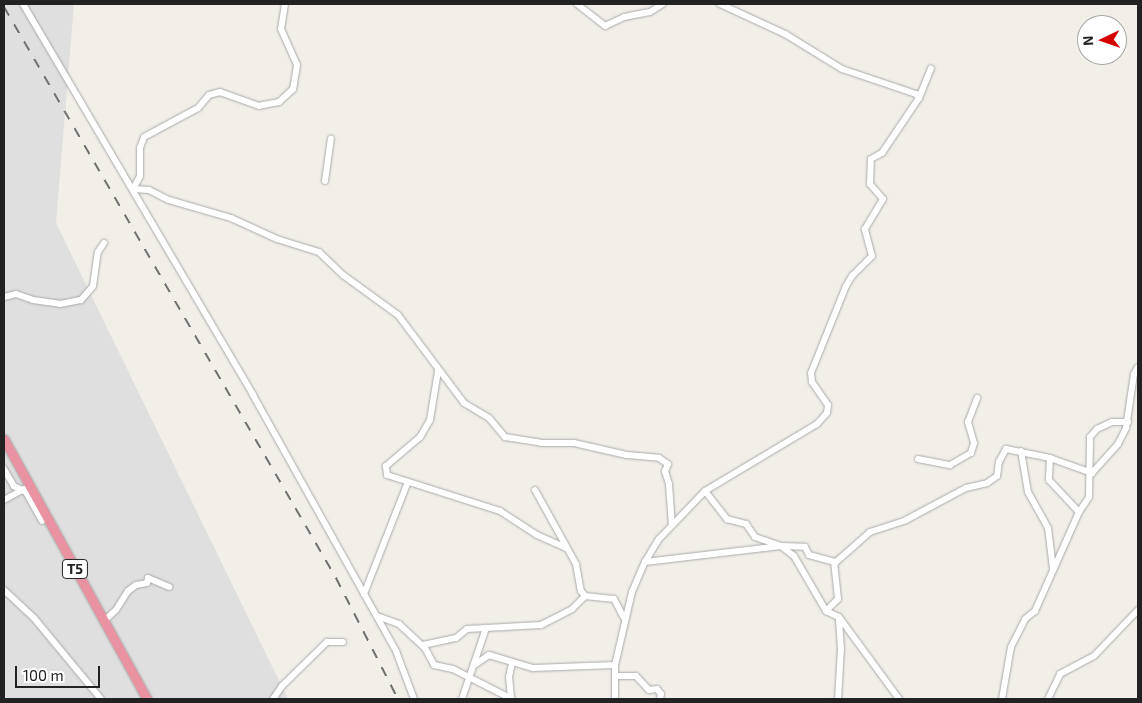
<!DOCTYPE html>
<html>
<head>
<meta charset="utf-8">
<style>
  body { margin:0 }
  #map { position:relative; width:1142px; height:703px; overflow:hidden; background:#f2efe9; font-family:"Exo 2",sans-serif }
  div>[style] { position:absolute }
  .residential>* { inset:0; background:#e0dfdf }
  .roads { filter:drop-shadow(0 0 1px #a9a9a9) drop-shadow(0 0 1px #a9a9a9) }
  .minor>* { height:6px; margin:-3px; padding:0 3px; transform-origin:3px; border-radius:3px; background:#fff }
  .highway>* { height:9px; margin:-4.5px; padding:0 4.5px; transform-origin:4.5px; border-radius:4.5px; background:#e892a2 }
  .rail>* { height:2px; margin-top:-1px; transform-origin:0; background:repeating-linear-gradient(90deg,#707070 0 10px,transparent 0 20px) }
  span { translate:-50% -50%; white-space:nowrap; text-align:center; line-height:1.15; -webkit-text-stroke:4.5px #fff; paint-order:stroke }
  .shield-label span { padding:1px 4px; background:#fff; border:1px solid; border-radius:4px; -webkit-text-stroke-width:0 }
  .shield-label { font-size:14px; color:#222; font-weight:700 }
  .frame { position:absolute; inset:0; border:5px solid #222; pointer-events:none }
  .north { position:absolute; left:1077px; top:15px; width:50px; height:50px; box-sizing:border-box; background:#fff; border:1px solid #a7a7a7; border-radius:50%; rotate:267deg; font-size:14px; font-weight:700; line-height:20px; text-align:center; color:#222 }
  .north::after { content:''; display:block; margin:auto; width:18px; height:22px; background:#d40000; clip-path:polygon(50% 0,100% 100%,50% 72%,0 100%) }
  .scale { position:absolute; left:15px; top:666px; width:85px; height:22px; box-sizing:border-box; border:2px solid #222; border-top:0; padding-left:6px; font-size:15px; line-height:18px; white-space:nowrap; color:#222; -webkit-text-stroke:4px #fff; paint-order:stroke }
</style>
</head>
<body>
<div id="map">
  <div class="residential">
    <div style="clip-path:polygon(4px 4px,74px 4px,56px 223px,288px 699px,4px 699px)"></div>
  </div>
  <div class="roads">
    <div class="minor">
      <div style="left:23px;top:4px;width:454px;rotate:59.5deg"></div>
      <div style="left:253px;top:395px;width:293px;rotate:60.8deg"></div>
      <div style="left:396px;top:651px;width:51px;rotate:69.4deg"></div>
      <div style="left:285px;top:4px;width:25px;rotate:99deg"></div>
      <div style="left:281px;top:29px;width:39px;rotate:66deg"></div>
      <div style="left:297px;top:65px;width:24px;rotate:99deg"></div>
      <div style="left:293px;top:89px;width:19px;rotate:137deg"></div>
      <div style="left:279px;top:102px;width:20px;rotate:169deg"></div>
      <div style="left:259px;top:106px;width:41px;rotate:-160.3deg"></div>
      <div style="left:220px;top:92px;width:11px;rotate:165deg"></div>
      <div style="left:209px;top:95px;width:17px;rotate:130deg"></div>
      <div style="left:198px;top:108px;width:61px;rotate:151.8deg"></div>
      <div style="left:144px;top:137px;width:12px;rotate:110deg"></div>
      <div style="left:140px;top:148px;width:28px;rotate:90deg"></div>
      <div style="left:140px;top:176px;width:15px;rotate:118deg"></div>
      <div style="left:133px;top:189px;width:16px;rotate:4deg"></div>
      <div style="left:149px;top:190px;width:22px;rotate:27deg"></div>
      <div style="left:169px;top:200px;width:65px;rotate:16.2deg"></div>
      <div style="left:231px;top:218px;width:51px;rotate:24.5deg"></div>
      <div style="left:277px;top:239px;width:44px;rotate:17.2deg"></div>
      <div style="left:319px;top:252px;width:33px;rotate:44deg"></div>
      <div style="left:343px;top:275px;width:68px;rotate:36deg"></div>
      <div style="left:398px;top:315px;width:110px;rotate:53.1deg"></div>
      <div style="left:464px;top:403px;width:29px;rotate:31deg"></div>
      <div style="left:489px;top:418px;width:25px;rotate:50deg"></div>
      <div style="left:505px;top:437px;width:36px;rotate:9deg"></div>
      <div style="left:541px;top:443px;width:33px"></div>
      <div style="left:574px;top:443px;width:54px;rotate:12.8deg"></div>
      <div style="left:627px;top:455px;width:32px;rotate:5deg"></div>
      <div style="left:659px;top:458px;width:11px;rotate:34deg"></div>
      <div style="left:668px;top:464px;width:8px;rotate:113deg"></div>
      <div style="left:665px;top:471px;width:14px;rotate:73deg"></div>
      <div style="left:669px;top:484px;width:39px;rotate:86deg"></div>
      <div style="left:577px;top:4px;width:36px;rotate:38deg"></div>
      <div style="left:605px;top:26px;width:21px;rotate:-25deg"></div>
      <div style="left:624px;top:17px;width:26px;rotate:-11deg"></div>
      <div style="left:650px;top:12px;width:15px;rotate:-32deg"></div>
      <div style="left:919px;top:98px;width:32px;rotate:-68deg"></div>
      <div style="left:325px;top:181px;width:43px;rotate:-82.1deg"></div>
      <div style="left:4px;top:297px;width:12px;rotate:-14deg"></div>
      <div style="left:16px;top:294px;width:18px;rotate:19deg"></div>
      <div style="left:33px;top:300px;width:27px;rotate:8deg"></div>
      <div style="left:60px;top:304px;width:21px;rotate:-11deg"></div>
      <div style="left:81px;top:300px;width:18px;rotate:-49deg"></div>
      <div style="left:93px;top:286px;width:34px;rotate:-82deg"></div>
      <div style="left:98px;top:252px;width:11px;rotate:-56deg"></div>
      <div style="left:438px;top:371px;width:50px;rotate:99.3deg"></div>
      <div style="left:430px;top:420px;width:20px;rotate:120deg"></div>
      <div style="left:420px;top:437px;width:45px;rotate:139.5deg"></div>
      <div style="left:386px;top:466px;width:9px;rotate:84deg"></div>
      <div style="left:387px;top:475px;width:119px;rotate:17.7deg"></div>
      <div style="left:500px;top:511px;width:44px;rotate:33deg"></div>
      <div style="left:537px;top:535px;width:32px;rotate:24deg"></div>
      <div style="left:1021px;top:451px;width:42px;rotate:80.3deg"></div>
      <div style="left:1028px;top:492px;width:41px;rotate:60.9deg"></div>
      <div style="left:1048px;top:528px;width:41px;rotate:83deg"></div>
      <div style="left:1050px;top:458px;width:45px;rotate:19.7deg"></div>
      <div style="left:918px;top:459px;width:33px;rotate:11deg"></div>
      <div style="left:950px;top:465px;width:24px;rotate:-30deg"></div>
      <div style="left:971px;top:453px;width:10px;rotate:-73deg"></div>
      <div style="left:974px;top:443px;width:22px;rotate:-106deg"></div>
      <div style="left:968px;top:422px;width:26px;rotate:-69deg"></div>
      <div style="left:4px;top:469px;width:20px;rotate:60deg"></div>
      <div style="left:14px;top:486px;width:13px;rotate:27deg"></div>
      <div style="left:26px;top:492px;width:33px;rotate:61deg"></div>
      <div style="left:1092px;top:473px;width:39px;rotate:-48deg"></div>
      <div style="left:1118px;top:444px;width:18px;rotate:-63deg"></div>
      <div style="left:1126px;top:428px;width:55px;rotate:-81.6deg"></div>
      <div style="left:1134px;top:374px;width:8px;rotate:-60deg"></div>
      <div style="left:535px;top:490px;width:85px;rotate:61deg"></div>
      <div style="left:576px;top:564px;width:27px;rotate:80deg"></div>
      <div style="left:581px;top:591px;width:6px;rotate:51deg"></div>
      <div style="left:585px;top:596px;width:29px;rotate:6deg"></div>
      <div style="left:614px;top:599px;width:21px;rotate:62deg"></div>
      <div style="left:705px;top:491px;width:36px;rotate:52deg"></div>
      <div style="left:727px;top:519px;width:20px;rotate:15deg"></div>
      <div style="left:746px;top:524px;width:16px;rotate:55deg"></div>
      <div style="left:755px;top:537px;width:28px;rotate:19deg"></div>
      <div style="left:781px;top:546px;width:16px;rotate:38deg"></div>
      <div style="left:794px;top:556px;width:64px;rotate:59.8deg"></div>
      <div style="left:826px;top:611px;width:14px;rotate:25deg"></div>
      <div style="left:839px;top:617px;width:102px;rotate:53.8deg"></div>
      <div style="left:4px;top:500px;width:23px;rotate:-29deg"></div>
      <div style="left:645px;top:562px;width:137px;rotate:-6.7deg"></div>
      <div style="left:781px;top:546px;width:24px;rotate:2deg"></div>
      <div style="left:805px;top:547px;width:9px;rotate:63deg"></div>
      <div style="left:809px;top:555px;width:28px;rotate:15deg"></div>
      <div style="left:836px;top:562px;width:45px;rotate:-41.4deg"></div>
      <div style="left:870px;top:532px;width:38px;rotate:-18deg"></div>
      <div style="left:906px;top:520px;width:68px;rotate:-28.1deg"></div>
      <div style="left:966px;top:488px;width:22px;rotate:-13deg"></div>
      <div style="left:987px;top:483px;width:12px;rotate:-35deg"></div>
      <div style="left:997px;top:476px;width:14px;rotate:-82deg"></div>
      <div style="left:999px;top:462px;width:15px;rotate:-62deg"></div>
      <div style="left:1006px;top:449px;width:45px;rotate:11.6deg"></div>
      <div style="left:1050px;top:458px;width:22px;rotate:93deg"></div>
      <div style="left:1049px;top:480px;width:44px;rotate:46.8deg"></div>
      <div style="left:4px;top:590px;width:41px;rotate:43deg"></div>
      <div style="left:34px;top:618px;width:105px;rotate:50.4deg"></div>
      <div style="left:364px;top:594px;width:120px;rotate:-68.6deg"></div>
      <div style="left:826px;top:611px;width:17px;rotate:-45deg"></div>
      <div style="left:838px;top:599px;width:36px;rotate:-96deg"></div>
      <div style="left:377px;top:616px;width:23px;rotate:20deg"></div>
      <div style="left:399px;top:624px;width:35px;rotate:43deg"></div>
      <div style="left:425px;top:648px;width:19px;rotate:62deg"></div>
      <div style="left:434px;top:665px;width:19px;rotate:12deg"></div>
      <div style="left:453px;top:669px;width:66px;rotate:27deg"></div>
      <div style="left:104px;top:621px;width:16px;rotate:-43deg"></div>
      <div style="left:116px;top:610px;width:22px;rotate:-58deg"></div>
      <div style="left:128px;top:591px;width:10px;rotate:-37deg"></div>
      <div style="left:136px;top:585px;width:11px;rotate:-10deg"></div>
      <div style="left:147px;top:583px;width:5px;rotate:-79deg"></div>
      <div style="left:148px;top:578px;width:23px;rotate:23deg"></div>
      <div style="left:423px;top:645px;width:34px;rotate:-12deg"></div>
      <div style="left:456px;top:638px;width:14px;rotate:-39deg"></div>
      <div style="left:467px;top:629px;width:74px;rotate:-3.1deg"></div>
      <div style="left:541px;top:625px;width:35px;rotate:-27deg"></div>
      <div style="left:572px;top:609px;width:18px;rotate:-45deg"></div>
      <div style="left:476px;top:664px;width:16px;rotate:-35deg"></div>
      <div style="left:489px;top:655px;width:46px;rotate:16.5deg"></div>
      <div style="left:533px;top:668px;width:82px;rotate:-2.1deg"></div>
      <div style="left:615px;top:676px;width:21px"></div>
      <div style="left:636px;top:676px;width:19px;rotate:47deg"></div>
      <div style="left:649px;top:690px;width:8px;rotate:-7deg"></div>
      <div style="left:657px;top:689px;width:6px;rotate:51deg"></div>
      <div style="left:661px;top:694px;width:5px;rotate:101deg"></div>
      <div style="left:273px;top:699px;width:16px;rotate:-55deg"></div>
      <div style="left:282px;top:686px;width:63px;rotate:-44.4deg"></div>
      <div style="left:327px;top:642px;width:16px"></div>
      <div style="left:462px;top:699px;width:75px;rotate:-71.3deg"></div>
      <div style="left:511px;top:699px;width:22px;rotate:-95deg"></div>
      <div style="left:509px;top:677px;width:14px;rotate:-78deg"></div>
      <div style="left:615px;top:699px;width:34px;rotate:-90deg"></div>
      <div style="left:615px;top:665px;width:75px;rotate:-76.9deg"></div>
      <div style="left:632px;top:592px;width:33px;rotate:-67deg"></div>
      <div style="left:645px;top:562px;width:27px;rotate:-59deg"></div>
      <div style="left:659px;top:539px;width:66px;rotate:-46.2deg"></div>
      <div style="left:705px;top:491px;width:131px;rotate:-30.9deg"></div>
      <div style="left:817px;top:424px;width:15px;rotate:-48deg"></div>
      <div style="left:827px;top:413px;width:8px;rotate:-83deg"></div>
      <div style="left:828px;top:405px;width:28px;rotate:-125deg"></div>
      <div style="left:812px;top:382px;width:9px;rotate:-96deg"></div>
      <div style="left:811px;top:373px;width:94px;rotate:-68.1deg"></div>
      <div style="left:846px;top:286px;width:12px;rotate:-59deg"></div>
      <div style="left:852px;top:276px;width:28px;rotate:-45deg"></div>
      <div style="left:872px;top:256px;width:28px;rotate:-105deg"></div>
      <div style="left:865px;top:229px;width:35px;rotate:-59deg"></div>
      <div style="left:883px;top:199px;width:20px;rotate:-131deg"></div>
      <div style="left:870px;top:184px;width:25px;rotate:-88deg"></div>
      <div style="left:871px;top:159px;width:13px;rotate:-29deg"></div>
      <div style="left:882px;top:153px;width:66px;rotate:-56.1deg"></div>
      <div style="left:919px;top:98px;width:5px;rotate:-127deg"></div>
      <div style="left:916px;top:94px;width:78px;rotate:-161.3deg"></div>
      <div style="left:842px;top:69px;width:67px;rotate:-148.4deg"></div>
      <div style="left:785px;top:34px;width:72px;rotate:-155.2deg"></div>
      <div style="left:838px;top:699px;width:50px;rotate:-86.6deg"></div>
      <div style="left:841px;top:649px;width:31px;rotate:-94deg"></div>
      <div style="left:1002px;top:699px;width:53px;rotate:-80.2deg"></div>
      <div style="left:1011px;top:647px;width:31px;rotate:-63deg"></div>
      <div style="left:1025px;top:619px;width:13px;rotate:-39deg"></div>
      <div style="left:1035px;top:611px;width:108px;rotate:-66deg"></div>
      <div style="left:1079px;top:512px;width:18px;rotate:-56deg"></div>
      <div style="left:1089px;top:497px;width:60px;rotate:-89deg"></div>
      <div style="left:1090px;top:437px;width:11px;rotate:-49deg"></div>
      <div style="left:1097px;top:429px;width:17px;rotate:-25deg"></div>
      <div style="left:1112px;top:422px;width:16px"></div>
      <div style="left:1048px;top:699px;width:28px;rotate:-64deg"></div>
      <div style="left:1060px;top:674px;width:38px;rotate:-28deg"></div>
      <div style="left:1094px;top:656px;width:64px;rotate:-46.3deg"></div>
    </div>
    <div class="highway">
      <div style="left:4px;top:439px;width:297px;rotate:61.2deg"></div>
    </div>
  </div>
  <div class="rail">
    <div style="left:4px;top:7px;width:661px;rotate:59.82deg"></div>
    <div style="left:336px;top:578px;width:136px;rotate:62.9deg"></div>
  </div>
  <div class="shield-label">
    <span style="left:75px;top:569px">T5</span>
  </div>
  <div class="frame"></div>
  <div class="north">N</div>
  <div class="scale">100 m</div>
</div>
</body>
</html>
